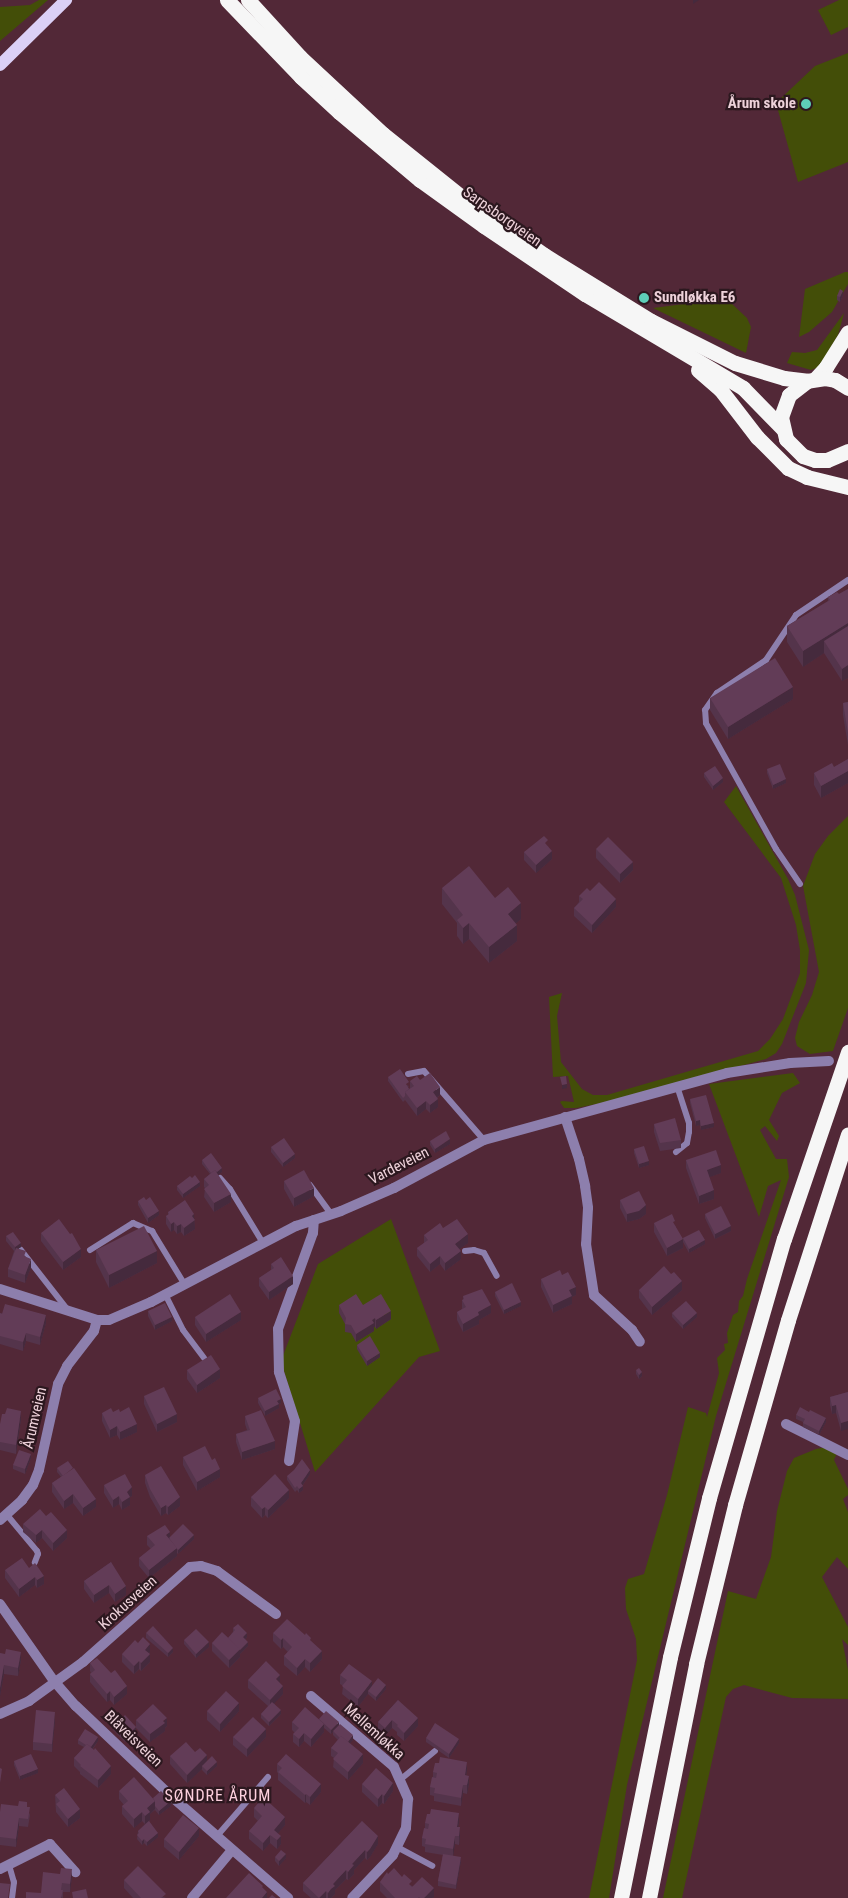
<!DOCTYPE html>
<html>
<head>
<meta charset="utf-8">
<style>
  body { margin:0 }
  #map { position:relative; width:848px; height:1898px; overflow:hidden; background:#522837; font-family:"Roboto Condensed",sans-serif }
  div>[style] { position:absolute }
  .green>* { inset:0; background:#434e08 }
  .lane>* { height:6px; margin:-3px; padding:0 3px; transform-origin:3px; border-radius:3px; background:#8d7fad }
  .street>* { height:10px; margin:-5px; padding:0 5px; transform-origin:5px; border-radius:5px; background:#8d7fad }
  .primary>* { height:12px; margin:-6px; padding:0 6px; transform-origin:6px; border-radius:6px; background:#dbd0f6 }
  .highway>* { height:15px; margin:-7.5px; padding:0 7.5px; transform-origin:7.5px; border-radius:7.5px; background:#f6f6f6 }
  .wall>* { inset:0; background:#54344b }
  .shaded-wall>* { inset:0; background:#452a3d }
  .building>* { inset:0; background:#623c57 }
  .dots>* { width:14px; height:14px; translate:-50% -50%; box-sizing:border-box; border:2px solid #2c181f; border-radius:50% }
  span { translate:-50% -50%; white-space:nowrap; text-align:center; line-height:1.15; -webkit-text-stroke:4.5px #2c181f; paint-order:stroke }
  .poi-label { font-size:15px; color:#eed2da; font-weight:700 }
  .right { translate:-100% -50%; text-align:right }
  .left { translate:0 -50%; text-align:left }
  .street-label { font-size:15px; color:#eed2da }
  .neighbourhood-label { font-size:16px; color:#fdd0de; letter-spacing:1px }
</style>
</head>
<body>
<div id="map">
  <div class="green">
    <div style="clip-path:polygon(39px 0,48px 0,0 41px,0 7px,30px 5px)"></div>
    <div style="clip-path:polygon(839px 0,848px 0,848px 27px,831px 35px,818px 10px)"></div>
    <div style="clip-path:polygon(848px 53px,848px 162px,798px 182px,776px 103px,815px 66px)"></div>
    <div style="clip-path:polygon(845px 272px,848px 272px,848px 284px,832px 312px,809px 332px,799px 337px,805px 289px)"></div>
    <div style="clip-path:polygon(715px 300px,731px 303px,747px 318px,751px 327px,746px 353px,653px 308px)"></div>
    <div style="clip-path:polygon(844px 313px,838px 335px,819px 367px,811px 370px,787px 363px,792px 352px,805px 353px,817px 350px)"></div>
    <div style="clip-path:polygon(736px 786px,788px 879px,795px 895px,809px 950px,806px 983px,782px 1044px,776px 1053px,766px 1059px,617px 1100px,576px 1108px,564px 1108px,560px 1102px,562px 1101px,574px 1102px,568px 1076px,553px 1077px,549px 997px,562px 993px,557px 1016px,561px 1062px,582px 1089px,593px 1095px,607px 1095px,758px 1051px,770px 1039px,783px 1019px,800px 973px,800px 950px,796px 925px,781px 878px,724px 802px)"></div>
    <div style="clip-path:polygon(848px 816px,848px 1008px,833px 1051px,810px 1054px,797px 1046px,795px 1038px,799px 1022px,812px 995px,819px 972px,803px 886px,815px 854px,828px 836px)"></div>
    <div style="clip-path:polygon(793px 1073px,800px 1083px,782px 1093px,769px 1120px,779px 1136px,777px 1141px,765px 1126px,760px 1130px,776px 1159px,787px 1159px,789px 1177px,716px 1416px,627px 1785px,609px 1898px,589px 1898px,637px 1660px,636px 1639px,626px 1609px,625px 1588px,628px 1579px,644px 1574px,667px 1495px,688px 1407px,706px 1413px,707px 1417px,719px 1373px,717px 1358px,725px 1350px,724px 1344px,728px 1343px,727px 1333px,733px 1315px,738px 1312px,739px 1301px,743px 1296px,747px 1279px,781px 1180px,768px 1186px,759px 1217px,709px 1084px)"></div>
    <div style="clip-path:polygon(391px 1219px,440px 1351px,419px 1357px,315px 1472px,281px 1361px,318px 1264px)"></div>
    <div style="clip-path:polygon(827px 1447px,837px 1453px,834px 1460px,848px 1489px,848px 1495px,843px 1499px,848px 1512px,848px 1569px,837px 1557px,822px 1577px,848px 1627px,848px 1645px,842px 1639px,848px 1670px,848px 1699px,792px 1698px,744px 1685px,733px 1689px,726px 1697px,682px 1898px,663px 1898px,728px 1591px,756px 1599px,771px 1557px,777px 1511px,787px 1471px,794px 1458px,816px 1449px)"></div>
  </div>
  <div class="lane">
    <div style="left:800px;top:884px;width:42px;rotate:-124.4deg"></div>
    <div style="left:776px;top:849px;width:144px;rotate:-119.1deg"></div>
    <div style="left:706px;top:723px;width:13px;rotate:-94deg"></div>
    <div style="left:705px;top:710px;width:21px;rotate:-55deg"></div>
    <div style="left:717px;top:693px;width:59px;rotate:-34deg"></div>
    <div style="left:766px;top:660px;width:54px;rotate:-56.3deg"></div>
    <div style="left:796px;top:615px;width:63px;rotate:-33.9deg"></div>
    <div style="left:408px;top:1074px;width:16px;rotate:-11deg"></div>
    <div style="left:424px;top:1071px;width:91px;rotate:49deg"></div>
    <div style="left:676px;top:1152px;width:14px;rotate:-39deg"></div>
    <div style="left:687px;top:1143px;width:11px;rotate:-80deg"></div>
    <div style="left:689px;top:1132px;width:9px;rotate:-90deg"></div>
    <div style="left:689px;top:1123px;width:38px;rotate:-108deg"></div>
    <div style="left:220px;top:1178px;width:15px;rotate:48deg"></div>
    <div style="left:230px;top:1189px;width:63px;rotate:58.6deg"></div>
    <div style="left:310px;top:1185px;width:36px;rotate:54deg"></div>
    <div style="left:21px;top:1250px;width:75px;rotate:52.1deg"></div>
    <div style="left:90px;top:1250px;width:51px;rotate:-32.1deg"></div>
    <div style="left:133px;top:1223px;width:21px;rotate:23deg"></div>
    <div style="left:152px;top:1231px;width:63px;rotate:58.6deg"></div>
    <div style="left:465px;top:1251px;width:9px;rotate:-6deg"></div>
    <div style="left:474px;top:1250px;width:10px;rotate:17deg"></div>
    <div style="left:484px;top:1253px;width:26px;rotate:61deg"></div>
    <div style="left:165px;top:1294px;width:40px;rotate:63.4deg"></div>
    <div style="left:183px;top:1330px;width:35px;rotate:53deg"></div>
    <div style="left:7px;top:1515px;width:47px;rotate:50.2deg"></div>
    <div style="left:37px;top:1551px;width:3px;rotate:72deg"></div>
    <div style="left:38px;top:1554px;width:9px;rotate:111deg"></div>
    <div style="left:401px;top:1779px;width:44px;rotate:-39.5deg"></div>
    <div style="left:217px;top:1836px;width:78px;rotate:-49.2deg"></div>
    <div style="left:397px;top:1847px;width:40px;rotate:28deg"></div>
    <div style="left:9px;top:1865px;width:18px;rotate:74deg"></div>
    <div style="left:14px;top:1882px;width:16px;rotate:97deg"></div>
  </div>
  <div class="street">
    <div style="left:565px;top:1117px;width:44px;rotate:71.6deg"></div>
    <div style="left:579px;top:1159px;width:28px;rotate:77deg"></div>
    <div style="left:585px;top:1186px;width:22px;rotate:82deg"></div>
    <div style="left:588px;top:1208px;width:36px;rotate:93deg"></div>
    <div style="left:586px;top:1244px;width:52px;rotate:81.1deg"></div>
    <div style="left:594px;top:1295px;width:52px;rotate:42.6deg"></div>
    <div style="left:632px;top:1330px;width:14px;rotate:56deg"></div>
    <div style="left:0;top:1289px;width:102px;rotate:17.7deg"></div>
    <div style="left:97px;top:1320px;width:12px"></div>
    <div style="left:109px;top:1320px;width:46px;rotate:-23.2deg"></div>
    <div style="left:151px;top:1302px;width:164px;rotate:-27.7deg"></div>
    <div style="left:296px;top:1226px;width:47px;rotate:-18.4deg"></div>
    <div style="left:341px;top:1211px;width:58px;rotate:-23.5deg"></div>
    <div style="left:394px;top:1188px;width:102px;rotate:-28.1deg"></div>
    <div style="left:484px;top:1140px;width:252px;rotate:-15.4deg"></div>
    <div style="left:727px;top:1073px;width:64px;rotate:-9deg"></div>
    <div style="left:790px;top:1063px;width:39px;rotate:-3deg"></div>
    <div style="left:786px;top:1424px;width:69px;rotate:26.6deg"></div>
    <div style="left:289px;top:1461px;width:40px;rotate:-81.5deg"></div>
    <div style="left:295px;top:1421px;width:52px;rotate:-108.1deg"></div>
    <div style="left:279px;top:1372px;width:43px;rotate:-91.3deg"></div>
    <div style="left:278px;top:1329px;width:102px;rotate:-70deg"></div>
    <div style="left:313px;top:1233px;width:13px;rotate:-86deg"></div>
    <div style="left:0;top:1520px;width:30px;rotate:-42deg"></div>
    <div style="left:22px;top:1500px;width:19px;rotate:-54deg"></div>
    <div style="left:33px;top:1485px;width:16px;rotate:-68deg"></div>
    <div style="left:39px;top:1470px;width:88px;rotate:-77.5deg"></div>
    <div style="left:58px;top:1384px;width:20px;rotate:-63deg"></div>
    <div style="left:67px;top:1366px;width:44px;rotate:-52.4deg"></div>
    <div style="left:94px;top:1331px;width:11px;rotate:-75deg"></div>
    <div style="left:0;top:1604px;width:94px;rotate:55deg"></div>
    <div style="left:54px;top:1681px;width:33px;rotate:49deg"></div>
    <div style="left:76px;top:1706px;width:132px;rotate:43.5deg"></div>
    <div style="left:172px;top:1797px;width:154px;rotate:41deg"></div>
    <div style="left:311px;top:1696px;width:109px;rotate:40.5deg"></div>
    <div style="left:394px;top:1767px;width:35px;rotate:66deg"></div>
    <div style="left:408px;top:1799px;width:29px;rotate:94deg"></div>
    <div style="left:406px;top:1828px;width:30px;rotate:116deg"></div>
    <div style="left:393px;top:1855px;width:59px;rotate:133.6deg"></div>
    <div style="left:0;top:1714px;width:32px;rotate:-24deg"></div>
    <div style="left:29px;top:1701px;width:67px;rotate:-35.8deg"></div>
    <div style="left:83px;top:1662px;width:143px;rotate:-41.6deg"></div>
    <div style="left:190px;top:1567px;width:11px;rotate:-5deg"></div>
    <div style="left:201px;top:1566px;width:17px;rotate:17deg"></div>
    <div style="left:217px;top:1571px;width:73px;rotate:36.1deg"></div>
    <div style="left:0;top:1869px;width:56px;rotate:-26.6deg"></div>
    <div style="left:50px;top:1844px;width:38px;rotate:48deg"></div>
    <div style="left:192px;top:1898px;width:62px;rotate:-50.2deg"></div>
  </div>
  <div class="primary">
    <div style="left:0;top:65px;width:93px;rotate:-44.6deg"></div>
  </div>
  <div class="highway">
    <div style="left:227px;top:0;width:107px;rotate:46.1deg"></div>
    <div style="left:301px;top:77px;width:52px;rotate:42.6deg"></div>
    <div style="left:339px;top:112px;width:106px;rotate:40deg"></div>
    <div style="left:420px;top:180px;width:79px;rotate:35.7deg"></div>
    <div style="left:484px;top:226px;width:122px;rotate:34deg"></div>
    <div style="left:585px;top:294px;width:184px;rotate:30.7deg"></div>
    <div style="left:743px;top:388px;width:56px;rotate:45.7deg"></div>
    <div style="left:248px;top:0;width:77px;rotate:47.6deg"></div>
    <div style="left:300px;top:57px;width:113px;rotate:42.9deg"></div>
    <div style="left:383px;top:134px;width:102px;rotate:38.7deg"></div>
    <div style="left:463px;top:198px;width:99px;rotate:35.1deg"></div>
    <div style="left:544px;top:255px;width:126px;rotate:31.7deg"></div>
    <div style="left:651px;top:321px;width:94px;rotate:26.6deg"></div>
    <div style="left:735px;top:363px;width:51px;rotate:17deg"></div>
    <div style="left:784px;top:378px;width:23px;rotate:7deg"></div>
    <div style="left:698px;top:370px;width:29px;rotate:41deg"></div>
    <div style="left:720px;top:389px;width:61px;rotate:52.4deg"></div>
    <div style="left:757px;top:437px;width:44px;rotate:45deg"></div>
    <div style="left:788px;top:468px;width:21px;rotate:25deg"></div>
    <div style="left:807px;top:477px;width:42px;rotate:13.7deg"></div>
    <div style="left:815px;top:379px;width:16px;rotate:-47deg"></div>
    <div style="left:826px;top:367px;width:41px;rotate:-57.8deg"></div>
    <div style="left:848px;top:388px;width:15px;rotate:-148deg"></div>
    <div style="left:835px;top:380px;width:10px;rotate:-169deg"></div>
    <div style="left:825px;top:378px;width:18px;rotate:171deg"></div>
    <div style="left:807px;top:381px;width:23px;rotate:142deg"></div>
    <div style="left:789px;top:395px;width:23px;rotate:110deg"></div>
    <div style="left:781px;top:417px;width:23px;rotate:77deg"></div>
    <div style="left:786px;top:439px;width:24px;rotate:45deg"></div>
    <div style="left:803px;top:456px;width:13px;rotate:18deg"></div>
    <div style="left:815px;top:460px;width:12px"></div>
    <div style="left:827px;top:460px;width:23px;rotate:-23deg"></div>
    <div style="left:621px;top:1898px;width:246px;rotate:-78.5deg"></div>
    <div style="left:670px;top:1657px;width:164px;rotate:-76.2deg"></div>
    <div style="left:709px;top:1498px;width:270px;rotate:-73.9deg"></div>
    <div style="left:784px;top:1239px;width:198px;rotate:-71.1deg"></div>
    <div style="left:649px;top:1898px;width:239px;rotate:-78.6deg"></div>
    <div style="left:696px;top:1664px;width:164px;rotate:-76.2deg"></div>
    <div style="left:735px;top:1505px;width:192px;rotate:-74deg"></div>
    <div style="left:788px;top:1320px;width:195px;rotate:-72.1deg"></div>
  </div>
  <div class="wall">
    <div style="clip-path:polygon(843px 295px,840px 302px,837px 300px,837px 296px)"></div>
    <div style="clip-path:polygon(848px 589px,848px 678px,842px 681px,824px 653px,803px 667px,787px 642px,787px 626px,828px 601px,828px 597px,839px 594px)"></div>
    <div style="clip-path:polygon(710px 698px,793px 699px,728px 739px,710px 710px)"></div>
    <div style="clip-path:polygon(848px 702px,848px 745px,843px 715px,843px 703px)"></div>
    <div style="clip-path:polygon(848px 759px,848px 783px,821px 798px,814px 785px,814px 773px,834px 767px)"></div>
    <div style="clip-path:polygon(767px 769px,786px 783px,773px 789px,767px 773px)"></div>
    <div style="clip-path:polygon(704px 773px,723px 782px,713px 790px,704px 777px)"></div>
    <div style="clip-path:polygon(548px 846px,552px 859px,536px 873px,524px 860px,524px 852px)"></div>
    <div style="clip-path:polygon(596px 849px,633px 870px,620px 883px,596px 858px)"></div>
    <div style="clip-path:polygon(442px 888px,495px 898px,521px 919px,515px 924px,517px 941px,489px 963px,469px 939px,463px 944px,457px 936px,457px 923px,442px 904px)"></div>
    <div style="clip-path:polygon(590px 891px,616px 907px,592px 933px,574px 916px,574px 908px,579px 902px,579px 896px)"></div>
    <div style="clip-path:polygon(388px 1077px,409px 1086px,408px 1087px,409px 1089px,410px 1088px,410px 1081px,420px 1080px,440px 1095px,437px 1098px,438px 1107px,430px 1113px,426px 1109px,417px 1116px,405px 1100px,403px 1102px,388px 1081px)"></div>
    <div style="clip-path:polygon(690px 1099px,714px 1127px,701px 1130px,700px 1125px,696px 1126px,690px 1103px)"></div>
    <div style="clip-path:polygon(654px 1124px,681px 1140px,681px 1148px,660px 1151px,654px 1132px)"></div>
    <div style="clip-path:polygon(430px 1141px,450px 1144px,435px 1153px,430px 1145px)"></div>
    <div style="clip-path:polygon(271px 1147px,295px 1158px,283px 1167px,271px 1152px)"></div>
    <div style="clip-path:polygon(634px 1149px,649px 1165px,639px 1168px,634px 1153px)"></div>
    <div style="clip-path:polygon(202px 1160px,222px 1172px,218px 1175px,231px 1202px,214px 1212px,204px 1197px,205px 1188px,204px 1187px,204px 1179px,210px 1174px,202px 1164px)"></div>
    <div style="clip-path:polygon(686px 1160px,721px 1173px,709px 1177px,714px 1199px,699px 1204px,686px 1168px)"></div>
    <div style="clip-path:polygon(192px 1178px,200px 1186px,183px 1198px,177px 1190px,177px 1186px)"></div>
    <div style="clip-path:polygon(284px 1181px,314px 1196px,294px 1207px,284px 1189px)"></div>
    <div style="clip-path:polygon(620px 1200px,646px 1214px,639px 1219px,627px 1222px,620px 1208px)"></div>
    <div style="clip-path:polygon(138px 1201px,159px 1215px,148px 1223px,138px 1205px)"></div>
    <div style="clip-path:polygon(168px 1212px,194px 1219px,195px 1229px,184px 1236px,181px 1232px,177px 1234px,174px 1230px,171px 1232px,166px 1224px,166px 1216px,168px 1215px)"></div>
    <div style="clip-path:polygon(705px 1214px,731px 1231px,715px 1239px,705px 1218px)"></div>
    <div style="clip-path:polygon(654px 1223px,675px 1225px,683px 1248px,667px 1256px,654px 1232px)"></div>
    <div style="clip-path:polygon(443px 1228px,468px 1243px,459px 1249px,461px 1259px,445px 1271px,440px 1264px,430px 1272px,417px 1256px,417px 1248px,424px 1243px,424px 1235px)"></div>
    <div style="clip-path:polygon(41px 1233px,81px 1257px,63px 1270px,41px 1241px)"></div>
    <div style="clip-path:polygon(6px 1236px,21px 1247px,18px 1249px,26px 1257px,31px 1267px,25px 1283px,8px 1277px,8px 1269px,14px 1251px,6px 1241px)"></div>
    <div style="clip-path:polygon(683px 1238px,705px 1244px,689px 1253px,683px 1242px)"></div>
    <div style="clip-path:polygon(96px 1250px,157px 1263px,109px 1288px,96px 1262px)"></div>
    <div style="clip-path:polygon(271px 1264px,293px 1284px,269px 1300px,259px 1286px,259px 1278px,271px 1270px)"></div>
    <div style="clip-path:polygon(562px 1275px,576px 1295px,572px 1297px,572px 1304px,553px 1313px,541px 1287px,541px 1279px)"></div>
    <div style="clip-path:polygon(639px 1290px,682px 1290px,652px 1315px,639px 1298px)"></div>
    <div style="clip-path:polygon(495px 1292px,521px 1306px,504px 1314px,495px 1296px)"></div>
    <div style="clip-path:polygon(463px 1296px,491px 1313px,479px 1320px,479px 1324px,463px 1332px,457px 1320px,457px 1312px,462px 1309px,462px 1300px,463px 1300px)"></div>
    <div style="clip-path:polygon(339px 1305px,363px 1305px,391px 1319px,376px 1329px,375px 1327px,374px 1327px,374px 1331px,356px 1342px,351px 1333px,345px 1332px,345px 1324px,339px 1313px)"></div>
    <div style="clip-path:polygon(148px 1311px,172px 1321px,155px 1330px,148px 1316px)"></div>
    <div style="clip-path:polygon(0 1313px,46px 1323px,40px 1345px,26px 1341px,23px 1351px,0 1344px)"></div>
    <div style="clip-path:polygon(672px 1313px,697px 1317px,683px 1329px,672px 1317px)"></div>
    <div style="clip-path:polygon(195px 1317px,241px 1320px,206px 1342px,195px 1325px)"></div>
    <div style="clip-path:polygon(357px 1345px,380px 1357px,367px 1366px,357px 1349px)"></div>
    <div style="clip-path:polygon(187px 1370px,220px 1378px,197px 1393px,187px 1379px)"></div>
    <div style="clip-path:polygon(636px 1370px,642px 1376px,639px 1379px,636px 1374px)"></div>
    <div style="clip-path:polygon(848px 1392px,841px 1431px,836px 1413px,832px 1414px,830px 1405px,830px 1397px)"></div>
    <div style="clip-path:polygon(144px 1396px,177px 1422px,157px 1432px,144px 1404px)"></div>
    <div style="clip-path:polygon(258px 1398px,281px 1403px,279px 1404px,279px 1408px,265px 1416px,258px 1403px)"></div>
    <div style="clip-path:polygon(113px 1412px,120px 1412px,137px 1432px,120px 1440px,117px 1435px,110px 1438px,102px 1421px,102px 1413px)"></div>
    <div style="clip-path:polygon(796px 1415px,826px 1422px,819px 1435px,803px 1427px,803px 1422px,796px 1419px)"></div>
    <div style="clip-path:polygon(245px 1416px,275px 1449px,242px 1460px,236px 1442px,236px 1434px,247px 1430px,245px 1424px)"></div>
    <div style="clip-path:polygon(21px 1419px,16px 1454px,0 1450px,0 1424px)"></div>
    <div style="clip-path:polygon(183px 1457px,220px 1477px,197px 1491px,183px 1465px)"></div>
    <div style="clip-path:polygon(31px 1458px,25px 1474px,13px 1469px,13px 1465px)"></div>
    <div style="clip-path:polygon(57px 1468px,96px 1507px,83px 1516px,73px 1503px,64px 1509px,52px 1492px,52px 1483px,61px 1477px,57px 1472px)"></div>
    <div style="clip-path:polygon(310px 1474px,303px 1485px,303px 1490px,299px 1493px,297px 1490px,295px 1492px,287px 1480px,287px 1476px)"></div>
    <div style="clip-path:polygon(145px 1475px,180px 1506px,168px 1515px,166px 1513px,161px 1516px,150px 1497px,145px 1483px)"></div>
    <div style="clip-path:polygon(104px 1485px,132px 1496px,130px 1497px,130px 1505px,122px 1510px,119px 1504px,113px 1508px,104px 1493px)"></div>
    <div style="clip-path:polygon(251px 1497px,289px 1498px,268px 1518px,265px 1515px,262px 1518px,251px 1506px)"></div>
    <div style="clip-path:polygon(23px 1524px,67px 1538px,53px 1551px,42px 1538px,36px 1543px,23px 1532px)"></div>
    <div style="clip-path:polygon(147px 1536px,170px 1537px,194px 1539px,178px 1554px,177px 1553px,177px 1556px,149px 1578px,139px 1566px,139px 1558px,151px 1549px,147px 1545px)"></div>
    <div style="clip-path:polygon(111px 1562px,126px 1595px,115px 1602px,109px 1593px,94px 1603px,84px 1589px,84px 1581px)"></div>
    <div style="clip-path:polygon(29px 1568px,44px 1584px,37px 1588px,35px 1585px,19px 1597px,5px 1578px,5px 1570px)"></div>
    <div style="clip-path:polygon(233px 1628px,247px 1637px,245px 1640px,248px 1646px,240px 1654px,240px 1657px,229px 1668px,212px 1651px,212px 1643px,228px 1638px,233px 1632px)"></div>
    <div style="clip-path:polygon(146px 1633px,173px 1652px,168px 1657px,146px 1638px)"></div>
    <div style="clip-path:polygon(273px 1633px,311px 1641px,322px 1659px,310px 1672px,305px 1667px,297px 1676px,284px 1665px,284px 1656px,288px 1652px,283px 1647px,281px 1649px,273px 1641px)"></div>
    <div style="clip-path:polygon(184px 1640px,209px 1647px,196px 1658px,184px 1644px)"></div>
    <div style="clip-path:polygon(150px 1652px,149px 1653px,150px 1662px,141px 1671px,139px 1669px,134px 1674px,122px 1662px,122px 1654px)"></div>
    <div style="clip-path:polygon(0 1653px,21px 1660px,18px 1676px,4px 1674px,0 1696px)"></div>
    <div style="clip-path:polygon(90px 1663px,111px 1673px,127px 1694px,114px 1705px,110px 1700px,107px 1702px,90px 1682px,90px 1674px,91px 1673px,90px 1671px)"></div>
    <div style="clip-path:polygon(340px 1675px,372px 1686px,386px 1689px,376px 1701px,368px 1694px,358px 1707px,342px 1694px,343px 1686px,340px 1684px)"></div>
    <div style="clip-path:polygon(248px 1680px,280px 1683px,283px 1694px,274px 1703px,281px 1714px,269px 1726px,261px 1718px,261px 1714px,268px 1706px,248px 1688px)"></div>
    <div style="clip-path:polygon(398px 1700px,418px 1726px,404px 1741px,397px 1735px,397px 1732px,392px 1728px,385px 1736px,378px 1730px,378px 1722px)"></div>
    <div style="clip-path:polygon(207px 1711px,239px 1711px,220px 1732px,207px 1720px)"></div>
    <div style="clip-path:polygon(319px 1719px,339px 1725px,353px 1740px,350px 1743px,363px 1763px,348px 1780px,333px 1767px,334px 1758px,331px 1756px,331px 1748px,338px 1740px,333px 1735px,333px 1732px,331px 1734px,324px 1728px,324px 1732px,311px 1747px,304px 1741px,299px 1747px,293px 1742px,293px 1734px,295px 1733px,292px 1730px,292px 1722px)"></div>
    <div style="clip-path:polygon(55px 1720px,52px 1752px,33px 1750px,33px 1742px)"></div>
    <div style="clip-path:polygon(136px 1720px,167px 1726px,165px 1728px,165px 1731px,150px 1742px,136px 1728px)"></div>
    <div style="clip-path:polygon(113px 1726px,136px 1731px,125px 1742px,113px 1730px)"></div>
    <div style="clip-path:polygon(233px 1737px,266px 1737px,247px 1757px,233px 1745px)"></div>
    <div style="clip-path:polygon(426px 1738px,459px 1743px,449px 1758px,426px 1742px)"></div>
    <div style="clip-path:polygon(78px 1740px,98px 1741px,93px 1749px,111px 1774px,98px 1788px,80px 1774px,80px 1772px,74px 1766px,74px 1758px,84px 1747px,78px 1744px)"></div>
    <div style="clip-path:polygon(195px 1752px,207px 1761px,217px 1766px,207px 1775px,202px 1770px,202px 1769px,187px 1783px,170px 1764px,170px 1756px)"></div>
    <div style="clip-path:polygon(14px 1761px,38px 1773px,20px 1780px,14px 1765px)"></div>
    <div style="clip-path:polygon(277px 1764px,321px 1792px,310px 1805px,306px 1802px,305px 1803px,278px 1780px,278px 1773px,277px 1772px)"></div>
    <div style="clip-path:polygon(467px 1770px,466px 1776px,469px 1784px,467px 1794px,463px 1793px,461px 1806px,434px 1801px,434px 1796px,430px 1795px,430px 1787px,433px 1777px,433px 1772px)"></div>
    <div style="clip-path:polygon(362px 1784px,393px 1791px,384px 1804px,382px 1803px,378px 1807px,362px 1792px)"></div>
    <div style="clip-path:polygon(119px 1791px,153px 1798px,171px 1806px,159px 1815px,155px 1810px,150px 1814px,150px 1820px,149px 1821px,158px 1837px,147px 1846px,144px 1843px,142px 1845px,137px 1839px,138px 1831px,145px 1824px,142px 1821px,134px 1828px,122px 1814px,122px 1806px,124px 1805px,119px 1799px)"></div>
    <div style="clip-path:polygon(55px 1795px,80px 1818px,68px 1827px,56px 1812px)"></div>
    <div style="clip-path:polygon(27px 1807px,30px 1815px,28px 1827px,19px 1826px,16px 1847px,0 1845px,0 1812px)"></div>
    <div style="clip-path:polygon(254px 1808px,285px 1825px,278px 1833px,281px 1844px,277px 1849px,270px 1843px,263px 1851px,249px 1839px,249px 1831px,258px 1821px,254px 1817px)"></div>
    <div style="clip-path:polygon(362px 1821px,378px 1844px,370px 1857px,367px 1860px,365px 1858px,354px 1870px,354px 1874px,348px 1880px,346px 1879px,335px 1890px,335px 1894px,331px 1898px,311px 1898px,303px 1891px,303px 1883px)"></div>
    <div style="clip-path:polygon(459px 1822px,458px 1827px,460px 1836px,459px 1845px,455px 1844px,453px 1856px,461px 1861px,456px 1889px,438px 1886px,438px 1881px,443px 1855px,425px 1852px,425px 1847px,422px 1846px,422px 1838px,425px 1829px,425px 1823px)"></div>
    <div style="clip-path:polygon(199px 1836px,179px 1860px,164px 1847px,164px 1839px)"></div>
    <div style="clip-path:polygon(275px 1857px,286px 1858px,279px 1866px,275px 1861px)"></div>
    <div style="clip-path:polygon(388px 1874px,434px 1897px,432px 1898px,387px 1898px,380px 1891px,380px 1882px)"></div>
    <div style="clip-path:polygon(72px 1877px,70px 1892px,63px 1892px,63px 1898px,41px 1893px)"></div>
    <div style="clip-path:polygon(124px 1880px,166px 1898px,133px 1898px,124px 1888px)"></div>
  </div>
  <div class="shaded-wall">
    <div style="clip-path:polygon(693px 0,699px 0,693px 4px)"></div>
    <div style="clip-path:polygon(843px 291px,843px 295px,840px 302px,840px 297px)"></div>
    <div style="clip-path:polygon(848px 623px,848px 639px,824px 641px,824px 653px,803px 667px,803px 651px)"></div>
    <div style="clip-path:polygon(848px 665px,848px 678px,842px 681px,842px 669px)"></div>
    <div style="clip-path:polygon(793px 687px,793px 699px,728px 739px,728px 727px)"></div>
    <div style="clip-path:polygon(848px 771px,848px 783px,821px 798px,821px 786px)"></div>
    <div style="clip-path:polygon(723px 778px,723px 782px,713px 790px,713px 786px)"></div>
    <div style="clip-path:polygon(786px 779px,786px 783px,773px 789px,773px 785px)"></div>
    <div style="clip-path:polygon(552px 851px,552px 859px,536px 873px,536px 865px)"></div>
    <div style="clip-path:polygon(633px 862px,633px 870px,620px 883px,620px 874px)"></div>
    <div style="clip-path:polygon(616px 899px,616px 907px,592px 933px,592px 925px)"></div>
    <div style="clip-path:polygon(521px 903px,521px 919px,508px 930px,508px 914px)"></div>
    <div style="clip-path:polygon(469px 923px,469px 939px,463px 944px,463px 928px)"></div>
    <div style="clip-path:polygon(517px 925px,517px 941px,489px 963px,489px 947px)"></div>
    <div style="clip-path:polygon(567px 1084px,567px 1088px,562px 1089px,562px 1085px)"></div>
    <div style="clip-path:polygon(440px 1087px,440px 1095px,433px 1100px,433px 1092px)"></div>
    <div style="clip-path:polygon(438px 1099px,438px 1107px,430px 1113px,430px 1105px)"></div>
    <div style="clip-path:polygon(426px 1101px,426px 1109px,417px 1116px,417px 1108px)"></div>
    <div style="clip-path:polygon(700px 1120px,700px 1125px,696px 1126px,696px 1121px)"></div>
    <div style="clip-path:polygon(714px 1123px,714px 1127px,701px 1130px,701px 1126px)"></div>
    <div style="clip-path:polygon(450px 1139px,450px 1144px,435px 1153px,435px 1149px)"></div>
    <div style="clip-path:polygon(295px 1154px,295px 1158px,283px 1167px,283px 1163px)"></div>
    <div style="clip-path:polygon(649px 1161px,649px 1165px,639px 1168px,639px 1164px)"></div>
    <div style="clip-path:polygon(721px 1165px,721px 1173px,707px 1178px,707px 1170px)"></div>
    <div style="clip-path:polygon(222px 1168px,222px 1172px,213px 1179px,213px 1175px)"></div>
    <div style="clip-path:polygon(200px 1182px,200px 1186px,183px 1198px,183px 1194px)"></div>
    <div style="clip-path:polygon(314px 1188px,314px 1196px,294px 1207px,294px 1198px)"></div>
    <div style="clip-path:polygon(714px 1190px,714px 1199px,699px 1204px,699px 1196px)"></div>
    <div style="clip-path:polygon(231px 1194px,231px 1202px,214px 1212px,214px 1203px)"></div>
    <div style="clip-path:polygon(646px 1205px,646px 1214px,639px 1219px,627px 1222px,627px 1214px)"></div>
    <div style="clip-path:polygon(159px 1211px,159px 1215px,148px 1223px,148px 1218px)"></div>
    <div style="clip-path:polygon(194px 1214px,195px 1229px,184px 1236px,184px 1228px,192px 1216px)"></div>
    <div style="clip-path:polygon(174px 1222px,174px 1230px,171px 1232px,171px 1224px)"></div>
    <div style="clip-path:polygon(181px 1224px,181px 1232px,177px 1234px,177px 1226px)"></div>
    <div style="clip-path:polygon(731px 1226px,731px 1231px,715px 1239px,715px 1234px)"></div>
    <div style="clip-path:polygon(468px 1234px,468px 1243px,455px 1252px,455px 1244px)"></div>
    <div style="clip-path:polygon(683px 1239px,683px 1248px,667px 1256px,667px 1248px)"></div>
    <div style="clip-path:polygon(705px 1240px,705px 1244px,689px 1253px,689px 1249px)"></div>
    <div style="clip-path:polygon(21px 1243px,21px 1247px,15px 1251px,15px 1247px)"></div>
    <div style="clip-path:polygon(81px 1249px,81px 1257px,63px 1270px,63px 1262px)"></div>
    <div style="clip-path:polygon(157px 1251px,157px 1263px,109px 1288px,109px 1275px)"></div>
    <div style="clip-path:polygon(461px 1251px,461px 1259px,445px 1271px,445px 1263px)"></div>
    <div style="clip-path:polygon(440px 1256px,440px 1264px,430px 1272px,430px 1264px)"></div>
    <div style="clip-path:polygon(31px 1259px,31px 1267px,25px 1283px,25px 1275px)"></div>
    <div style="clip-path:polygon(293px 1276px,293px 1284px,269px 1300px,269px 1292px)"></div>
    <div style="clip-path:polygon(682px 1281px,682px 1290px,652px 1315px,652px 1307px)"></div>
    <div style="clip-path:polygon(576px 1287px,576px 1295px,572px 1297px,572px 1304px,553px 1313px,553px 1305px,569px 1290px)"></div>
    <div style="clip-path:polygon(521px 1302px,521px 1306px,504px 1314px,504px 1310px)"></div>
    <div style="clip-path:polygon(491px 1305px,491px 1313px,479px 1320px,479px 1324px,463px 1332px,463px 1324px,478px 1312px)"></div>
    <div style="clip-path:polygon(391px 1311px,391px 1319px,376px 1329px,376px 1320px)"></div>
    <div style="clip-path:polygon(241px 1312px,241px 1320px,206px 1342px,206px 1334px)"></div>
    <div style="clip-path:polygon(697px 1313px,697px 1317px,683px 1329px,683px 1325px)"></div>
    <div style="clip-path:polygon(46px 1315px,46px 1323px,40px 1345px,40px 1337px)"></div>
    <div style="clip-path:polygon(172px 1317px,172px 1321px,155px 1330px,155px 1325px)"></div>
    <div style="clip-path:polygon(375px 1318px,375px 1327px,374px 1327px,374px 1331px,356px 1342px,356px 1334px)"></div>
    <div style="clip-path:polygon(26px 1333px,26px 1341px,23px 1351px,23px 1342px)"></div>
    <div style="clip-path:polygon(380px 1353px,380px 1357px,367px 1366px,367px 1361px)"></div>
    <div style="clip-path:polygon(220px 1369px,220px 1378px,197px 1393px,197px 1385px)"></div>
    <div style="clip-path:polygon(642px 1372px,642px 1376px,639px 1379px,639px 1375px)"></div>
    <div style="clip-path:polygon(281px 1399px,281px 1403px,279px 1404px,279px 1408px,265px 1416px,265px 1411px,277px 1401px)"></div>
    <div style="clip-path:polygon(836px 1405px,836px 1413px,832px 1414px,832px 1406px)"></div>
    <div style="clip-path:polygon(21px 1411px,21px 1419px,16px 1454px,16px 1445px)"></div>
    <div style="clip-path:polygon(177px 1414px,177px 1422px,157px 1432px,157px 1424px)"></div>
    <div style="clip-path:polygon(826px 1418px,826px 1422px,819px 1435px,819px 1431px)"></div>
    <div style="clip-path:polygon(848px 1421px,848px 1429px,841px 1431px,841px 1423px)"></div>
    <div style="clip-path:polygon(137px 1424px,137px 1432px,120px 1440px,120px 1432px)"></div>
    <div style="clip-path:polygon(117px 1426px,117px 1435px,110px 1438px,110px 1430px)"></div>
    <div style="clip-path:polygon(275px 1441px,275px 1449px,242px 1460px,242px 1452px)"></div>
    <div style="clip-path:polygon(31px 1454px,31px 1458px,25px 1474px,25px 1469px)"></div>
    <div style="clip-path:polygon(220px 1469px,220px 1477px,197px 1491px,197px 1482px)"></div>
    <div style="clip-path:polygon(310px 1470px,310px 1474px,302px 1486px,303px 1486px,303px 1490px,299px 1493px,299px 1489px,301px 1483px)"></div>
    <div style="clip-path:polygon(132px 1487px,132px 1496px,130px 1497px,130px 1505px,122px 1510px,122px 1502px,127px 1492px)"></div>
    <div style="clip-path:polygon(289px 1490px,289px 1498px,268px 1518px,268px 1510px)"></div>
    <div style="clip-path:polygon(73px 1494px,73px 1503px,64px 1509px,64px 1501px)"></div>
    <div style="clip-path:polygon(119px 1496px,119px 1504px,113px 1508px,113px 1500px)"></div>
    <div style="clip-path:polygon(180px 1497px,180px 1506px,168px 1515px,168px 1507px)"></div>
    <div style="clip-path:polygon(96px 1499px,96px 1507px,83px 1516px,83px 1508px)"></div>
    <div style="clip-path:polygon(166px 1505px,166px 1513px,161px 1516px,161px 1508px)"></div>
    <div style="clip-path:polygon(265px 1507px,265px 1515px,262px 1518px,262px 1509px)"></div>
    <div style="clip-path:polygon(42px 1530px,42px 1538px,36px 1543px,36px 1535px)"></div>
    <div style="clip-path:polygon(67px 1530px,67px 1538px,53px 1551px,53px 1543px)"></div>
    <div style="clip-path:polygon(170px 1532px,170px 1540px,166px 1535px)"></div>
    <div style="clip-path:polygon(194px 1535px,194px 1539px,178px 1554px,178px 1550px)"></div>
    <div style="clip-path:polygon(177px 1548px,177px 1556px,149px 1578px,149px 1570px)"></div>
    <div style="clip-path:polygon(44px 1576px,44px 1584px,37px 1588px,37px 1580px)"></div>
    <div style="clip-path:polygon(35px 1577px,35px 1585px,19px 1597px,19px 1589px)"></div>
    <div style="clip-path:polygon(109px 1585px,109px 1593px,94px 1603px,94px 1595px)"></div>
    <div style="clip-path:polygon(126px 1586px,126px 1595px,115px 1602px,115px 1594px)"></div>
    <div style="clip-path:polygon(247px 1633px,247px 1637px,243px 1642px,243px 1637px)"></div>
    <div style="clip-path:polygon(283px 1638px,283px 1647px,281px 1649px,281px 1640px)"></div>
    <div style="clip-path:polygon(209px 1642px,209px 1647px,196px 1658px,196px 1654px)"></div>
    <div style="clip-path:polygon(248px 1642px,248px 1646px,240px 1654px,240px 1657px,229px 1668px,229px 1660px)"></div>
    <div style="clip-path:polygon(150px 1644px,150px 1652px,145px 1658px,145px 1650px)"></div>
    <div style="clip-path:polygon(173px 1648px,173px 1652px,168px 1657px,168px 1653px)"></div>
    <div style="clip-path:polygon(322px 1651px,322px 1659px,310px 1672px,310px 1663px)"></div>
    <div style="clip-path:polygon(21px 1652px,21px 1660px,18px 1676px,18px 1668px)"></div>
    <div style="clip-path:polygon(150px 1654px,150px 1662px,141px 1671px,141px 1663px)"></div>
    <div style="clip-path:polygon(305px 1659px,305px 1667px,297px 1676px,297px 1668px)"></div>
    <div style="clip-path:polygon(139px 1661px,139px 1669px,134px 1674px,134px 1666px)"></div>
    <div style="clip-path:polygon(4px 1665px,4px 1674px,0 1696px,0 1688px)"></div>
    <div style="clip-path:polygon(280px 1675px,280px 1683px,276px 1679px)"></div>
    <div style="clip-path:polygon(372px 1681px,372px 1689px,368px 1691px,368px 1694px,358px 1707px,358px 1699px)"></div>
    <div style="clip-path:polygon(386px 1685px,386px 1689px,376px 1701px,376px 1697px)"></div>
    <div style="clip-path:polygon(127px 1686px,127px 1694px,114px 1705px,114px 1697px)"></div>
    <div style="clip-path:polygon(283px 1686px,283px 1694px,270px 1708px,270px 1700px)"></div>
    <div style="clip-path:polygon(110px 1691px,110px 1700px,107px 1702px,107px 1694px)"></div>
    <div style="clip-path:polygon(239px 1703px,239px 1711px,220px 1732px,220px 1724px)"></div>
    <div style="clip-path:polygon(281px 1710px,281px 1714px,269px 1726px,269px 1722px)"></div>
    <div style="clip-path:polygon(55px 1712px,55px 1720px,52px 1752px,52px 1744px)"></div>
    <div style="clip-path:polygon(167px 1718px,167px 1726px,165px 1728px,165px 1731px,150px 1742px,150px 1734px)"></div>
    <div style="clip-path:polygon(418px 1718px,418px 1726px,404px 1741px,404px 1733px)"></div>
    <div style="clip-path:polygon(392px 1720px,392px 1728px,385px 1736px,385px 1728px)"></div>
    <div style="clip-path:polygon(339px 1722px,339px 1726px,331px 1734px,331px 1730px)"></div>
    <div style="clip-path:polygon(324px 1724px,324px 1732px,311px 1747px,311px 1739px)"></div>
    <div style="clip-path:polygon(136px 1727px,136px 1731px,125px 1742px,125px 1738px)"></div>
    <div style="clip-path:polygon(266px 1729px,266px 1737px,247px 1757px,247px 1749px)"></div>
    <div style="clip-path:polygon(304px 1733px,304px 1741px,299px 1747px,299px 1739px)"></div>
    <div style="clip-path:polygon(353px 1735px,353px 1740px,347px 1747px,347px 1743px)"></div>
    <div style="clip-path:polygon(98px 1737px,98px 1741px,90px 1752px,90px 1748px)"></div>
    <div style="clip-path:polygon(459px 1739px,459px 1743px,449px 1758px,449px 1754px)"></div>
    <div style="clip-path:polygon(363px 1754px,363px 1763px,348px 1780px,348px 1772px)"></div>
    <div style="clip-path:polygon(207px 1755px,207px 1763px,202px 1766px,202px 1769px,187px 1783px,187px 1775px)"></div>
    <div style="clip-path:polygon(217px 1762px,217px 1766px,207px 1775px,207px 1771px)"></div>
    <div style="clip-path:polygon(467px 1762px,467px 1770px,465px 1784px,465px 1775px)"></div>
    <div style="clip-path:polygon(111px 1766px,111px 1774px,98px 1788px,98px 1780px)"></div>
    <div style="clip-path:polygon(38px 1769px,38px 1773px,20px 1780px,20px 1776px)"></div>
    <div style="clip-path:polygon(469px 1776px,469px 1784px,467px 1794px,467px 1785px)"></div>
    <div style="clip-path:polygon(393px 1783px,393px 1791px,384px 1804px,384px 1796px)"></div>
    <div style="clip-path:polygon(321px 1784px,321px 1792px,310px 1805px,310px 1797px)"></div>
    <div style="clip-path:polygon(463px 1785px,463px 1793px,461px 1806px,461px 1798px)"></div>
    <div style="clip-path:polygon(306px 1794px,306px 1802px,305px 1803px,305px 1795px)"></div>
    <div style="clip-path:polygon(382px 1794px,382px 1803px,378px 1807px,378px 1799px)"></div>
    <div style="clip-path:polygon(155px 1801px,155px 1809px,150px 1814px,150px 1820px,145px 1824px,145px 1816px,147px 1808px)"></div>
    <div style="clip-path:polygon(171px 1801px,171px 1806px,159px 1815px,159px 1811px)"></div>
    <div style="clip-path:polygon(80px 1809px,80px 1818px,68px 1827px,68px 1819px)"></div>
    <div style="clip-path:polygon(142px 1812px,142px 1821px,134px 1828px,134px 1819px)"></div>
    <div style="clip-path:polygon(459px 1813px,459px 1822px,457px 1835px,457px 1827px)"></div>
    <div style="clip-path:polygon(285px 1817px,285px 1825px,274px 1838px,274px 1830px)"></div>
    <div style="clip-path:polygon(19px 1818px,19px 1826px,16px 1847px,16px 1839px)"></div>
    <div style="clip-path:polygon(460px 1827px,460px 1836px,459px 1845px,459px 1836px)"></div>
    <div style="clip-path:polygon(199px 1828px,199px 1836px,179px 1860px,179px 1852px)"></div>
    <div style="clip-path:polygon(158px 1833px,158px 1837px,147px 1846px,147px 1842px)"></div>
    <div style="clip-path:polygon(270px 1835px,270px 1843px,263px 1851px,263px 1843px)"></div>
    <div style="clip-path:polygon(281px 1836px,281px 1844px,277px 1849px,277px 1840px)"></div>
    <div style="clip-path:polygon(378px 1836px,378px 1844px,370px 1857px,367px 1860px,367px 1852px)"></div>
    <div style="clip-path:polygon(455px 1836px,455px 1844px,453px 1857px,453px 1849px)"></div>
    <div style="clip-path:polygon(144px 1839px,144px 1843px,142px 1845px,142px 1841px)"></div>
    <div style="clip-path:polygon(365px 1850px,365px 1858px,354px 1870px,354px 1874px,348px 1880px,348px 1872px,352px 1864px)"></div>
    <div style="clip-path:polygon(286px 1854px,286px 1858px,279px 1866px,279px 1861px)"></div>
    <div style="clip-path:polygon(461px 1857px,461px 1861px,456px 1889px,456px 1885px)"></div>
    <div style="clip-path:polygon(72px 1869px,72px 1877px,70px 1892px,70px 1884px)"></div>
    <div style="clip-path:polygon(346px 1870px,346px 1879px,335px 1890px,335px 1894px,331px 1898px,328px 1898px,328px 1893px,333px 1884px)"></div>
    <div style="clip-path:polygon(434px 1888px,434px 1897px,432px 1898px,424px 1898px)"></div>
    <div style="clip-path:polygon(326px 1891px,326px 1898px,319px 1898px)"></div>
    <div style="clip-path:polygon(267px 1892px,267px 1898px,262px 1898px)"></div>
  </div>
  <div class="building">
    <div style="clip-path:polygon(840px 289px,843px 291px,840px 297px,837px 296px)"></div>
    <div style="clip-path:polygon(848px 589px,848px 623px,803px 651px,787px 626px,830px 600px,828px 597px,837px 592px,839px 594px)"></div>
    <div style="clip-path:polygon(848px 626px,848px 665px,842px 669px,824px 641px)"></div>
    <div style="clip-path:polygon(775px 658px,793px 687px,728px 727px,710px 698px)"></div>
    <div style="clip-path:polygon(848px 702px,848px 733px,843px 703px)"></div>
    <div style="clip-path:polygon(848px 759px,848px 771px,821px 786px,814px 773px,832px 763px,834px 767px)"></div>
    <div style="clip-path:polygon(780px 764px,786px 779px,773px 785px,767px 769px)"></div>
    <div style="clip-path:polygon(715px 766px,723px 778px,713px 786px,704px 773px)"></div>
    <div style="clip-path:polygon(544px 836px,548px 840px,545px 843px,552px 851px,536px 865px,524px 852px)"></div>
    <div style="clip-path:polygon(608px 837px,633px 862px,620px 874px,596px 849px)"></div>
    <div style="clip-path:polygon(469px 866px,495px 898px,508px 887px,521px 903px,508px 914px,517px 925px,489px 947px,469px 923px,463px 928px,457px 920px,463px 915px,442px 888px)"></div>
    <div style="clip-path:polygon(599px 882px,616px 899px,592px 925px,574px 908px,583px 899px,579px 896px,587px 888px,590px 891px)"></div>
    <div style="clip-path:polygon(400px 1069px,409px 1082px,406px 1084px,409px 1089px,405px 1092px,405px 1096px,403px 1098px,388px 1077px)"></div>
    <div style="clip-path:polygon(430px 1073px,440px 1087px,433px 1092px,438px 1099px,430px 1105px,426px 1101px,417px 1108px,405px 1092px,414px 1086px,410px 1081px,417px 1076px,420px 1080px)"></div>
    <div style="clip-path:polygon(566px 1076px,567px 1084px,562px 1085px,560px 1077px)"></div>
    <div style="clip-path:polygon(706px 1095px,714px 1123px,701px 1126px,700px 1120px,696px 1121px,690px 1099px)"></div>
    <div style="clip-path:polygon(675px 1118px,681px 1140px,660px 1143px,654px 1124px)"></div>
    <div style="clip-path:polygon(446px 1131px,450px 1139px,435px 1149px,430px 1141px)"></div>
    <div style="clip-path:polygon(284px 1138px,295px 1154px,283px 1163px,271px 1147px)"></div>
    <div style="clip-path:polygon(644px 1146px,649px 1161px,639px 1164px,634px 1149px)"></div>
    <div style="clip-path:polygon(716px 1150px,721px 1165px,707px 1170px,714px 1190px,699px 1196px,686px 1160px)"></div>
    <div style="clip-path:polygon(211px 1153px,222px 1168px,217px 1172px,215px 1170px,211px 1173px,202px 1160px)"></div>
    <div style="clip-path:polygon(215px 1170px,231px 1194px,214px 1203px,204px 1189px,209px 1185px,204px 1179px)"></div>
    <div style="clip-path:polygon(304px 1170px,314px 1188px,294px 1198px,284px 1181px)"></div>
    <div style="clip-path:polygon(195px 1175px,200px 1182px,183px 1194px,177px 1186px,190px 1176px,192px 1178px)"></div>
    <div style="clip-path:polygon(639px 1191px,646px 1205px,639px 1211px,627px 1214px,620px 1200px)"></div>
    <div style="clip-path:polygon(144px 1197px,146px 1200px,150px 1197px,159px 1211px,148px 1218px,138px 1201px)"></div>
    <div style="clip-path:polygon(185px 1200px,194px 1214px,192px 1216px,195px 1220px,184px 1228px,181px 1224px,177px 1226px,174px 1222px,171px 1224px,166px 1216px,169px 1214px,168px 1212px)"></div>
    <div style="clip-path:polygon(721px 1206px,731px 1226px,715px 1234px,705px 1214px)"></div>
    <div style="clip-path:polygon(672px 1214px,675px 1221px,673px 1222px,683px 1239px,667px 1248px,654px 1223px)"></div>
    <div style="clip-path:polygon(59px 1219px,70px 1234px,72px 1233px,81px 1249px,63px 1262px,41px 1233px)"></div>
    <div style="clip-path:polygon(457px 1219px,468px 1234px,455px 1244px,461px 1251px,445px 1263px,440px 1256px,430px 1264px,417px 1248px,428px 1240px,424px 1235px,440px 1223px,443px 1228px)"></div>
    <div style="clip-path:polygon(144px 1226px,157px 1251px,109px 1275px,96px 1250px)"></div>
    <div style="clip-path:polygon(699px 1230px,705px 1240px,689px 1249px,683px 1238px)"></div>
    <div style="clip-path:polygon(13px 1232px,21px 1243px,15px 1247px,6px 1236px)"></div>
    <div style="clip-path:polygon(16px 1248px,26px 1251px,24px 1256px,31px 1259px,25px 1275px,8px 1269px)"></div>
    <div style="clip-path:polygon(281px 1257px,293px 1276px,269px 1292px,259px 1278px,274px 1268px,271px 1264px)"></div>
    <div style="clip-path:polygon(664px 1266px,671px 1274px,674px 1272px,682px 1281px,652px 1307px,639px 1290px)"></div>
    <div style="clip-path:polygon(560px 1270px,562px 1275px,568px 1272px,576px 1287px,569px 1290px,572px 1296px,553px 1305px,541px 1279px)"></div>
    <div style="clip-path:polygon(512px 1283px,521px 1302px,504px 1310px,495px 1292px)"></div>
    <div style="clip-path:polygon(482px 1289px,491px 1305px,478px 1312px,479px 1315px,463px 1324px,457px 1312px,466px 1307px,462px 1300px,464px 1299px,463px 1296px)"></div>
    <div style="clip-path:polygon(230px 1294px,241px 1312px,206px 1334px,195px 1317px)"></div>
    <div style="clip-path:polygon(356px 1294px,363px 1305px,381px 1294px,391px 1311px,376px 1320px,375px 1318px,372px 1320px,374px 1323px,356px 1334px,351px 1325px,345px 1324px,346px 1318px,339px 1305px)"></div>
    <div style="clip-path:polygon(686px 1301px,697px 1313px,683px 1325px,672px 1313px)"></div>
    <div style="clip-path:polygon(165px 1303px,172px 1317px,155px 1325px,148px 1311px)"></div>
    <div style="clip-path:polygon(5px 1304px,46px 1315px,40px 1337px,26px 1333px,23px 1342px,0 1336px,0 1313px,2px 1314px)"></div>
    <div style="clip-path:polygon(370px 1336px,380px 1353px,367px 1361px,357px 1345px)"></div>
    <div style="clip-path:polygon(211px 1355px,220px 1369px,197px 1385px,187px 1370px)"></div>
    <div style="clip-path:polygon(639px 1368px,642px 1372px,639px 1375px,636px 1370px)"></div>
    <div style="clip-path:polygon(164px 1387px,177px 1414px,157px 1424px,144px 1396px)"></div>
    <div style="clip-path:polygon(276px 1389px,281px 1399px,277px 1401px,279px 1404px,265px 1411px,258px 1398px)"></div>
    <div style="clip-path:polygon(848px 1392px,848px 1421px,841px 1423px,836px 1405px,832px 1406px,830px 1397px)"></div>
    <div style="clip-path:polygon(129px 1407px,137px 1424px,120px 1432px,117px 1426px,110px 1430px,102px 1413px,111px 1408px,113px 1412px,119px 1409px,120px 1412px)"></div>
    <div style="clip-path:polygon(800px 1407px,809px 1412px,810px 1410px,826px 1418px,819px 1431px,803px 1423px,805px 1419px,796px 1415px)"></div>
    <div style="clip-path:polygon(7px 1408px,21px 1411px,16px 1445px,0 1442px,0 1424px,2px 1414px,5px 1414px)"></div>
    <div style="clip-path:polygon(261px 1410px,275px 1441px,242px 1452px,236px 1434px,250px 1430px,245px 1416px)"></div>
    <div style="clip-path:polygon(205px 1446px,212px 1460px,215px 1458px,220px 1469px,197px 1482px,183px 1457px)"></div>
    <div style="clip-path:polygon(19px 1450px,31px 1454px,25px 1469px,13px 1465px)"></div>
    <div style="clip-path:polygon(302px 1459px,310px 1470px,301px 1483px,303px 1486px,299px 1489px,297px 1486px,295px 1488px,287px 1476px,294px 1470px)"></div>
    <div style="clip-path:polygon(68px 1461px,73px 1468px,63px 1476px,57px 1468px)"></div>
    <div style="clip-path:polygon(161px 1466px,180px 1497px,168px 1507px,166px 1505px,161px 1508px,150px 1489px,145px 1475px)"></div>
    <div style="clip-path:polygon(74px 1468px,96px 1499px,83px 1508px,73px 1494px,64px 1501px,52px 1483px)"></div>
    <div style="clip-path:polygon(125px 1474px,132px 1487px,127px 1492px,130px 1497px,122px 1502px,119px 1496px,113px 1500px,104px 1485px)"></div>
    <div style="clip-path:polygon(275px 1474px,289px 1490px,268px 1510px,265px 1507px,262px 1509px,251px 1497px)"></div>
    <div style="clip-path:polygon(40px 1509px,46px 1516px,51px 1512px,67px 1530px,53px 1543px,42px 1530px,36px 1535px,23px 1524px)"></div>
    <div style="clip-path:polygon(183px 1524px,194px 1535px,178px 1550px,169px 1538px)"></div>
    <div style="clip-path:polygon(165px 1525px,170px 1532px,166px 1535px,177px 1548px,149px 1570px,139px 1558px,155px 1545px,147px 1536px)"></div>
    <div style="clip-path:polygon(22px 1558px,29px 1568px,35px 1563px,44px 1576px,37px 1580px,35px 1577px,19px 1589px,5px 1570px)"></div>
    <div style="clip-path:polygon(111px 1562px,126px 1586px,115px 1594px,109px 1585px,94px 1595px,84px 1581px)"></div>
    <div style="clip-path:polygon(287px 1619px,305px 1635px,306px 1633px,311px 1638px,310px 1640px,322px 1651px,310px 1663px,305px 1659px,297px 1668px,284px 1656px,292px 1647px,283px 1638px,281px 1640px,273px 1633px)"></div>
    <div style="clip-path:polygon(238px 1624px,247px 1633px,243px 1637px,248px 1642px,240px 1650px,228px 1638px,235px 1630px,233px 1628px)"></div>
    <div style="clip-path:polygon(153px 1626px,173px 1648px,168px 1653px,146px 1633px)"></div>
    <div style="clip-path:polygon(196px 1629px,209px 1642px,196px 1654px,184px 1640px)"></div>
    <div style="clip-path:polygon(222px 1632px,240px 1649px,229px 1660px,212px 1643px)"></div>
    <div style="clip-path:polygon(143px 1637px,150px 1644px,145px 1650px,150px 1654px,141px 1663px,139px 1661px,134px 1666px,122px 1654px,135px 1640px,138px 1643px)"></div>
    <div style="clip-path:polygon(6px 1649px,21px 1652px,18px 1668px,4px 1665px,0 1688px,0 1653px,5px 1654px)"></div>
    <div style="clip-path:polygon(97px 1658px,111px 1673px,115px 1670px,127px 1686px,114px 1697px,110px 1691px,107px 1694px,90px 1674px,95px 1670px,90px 1663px)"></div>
    <div style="clip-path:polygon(266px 1661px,280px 1675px,276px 1679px,283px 1686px,270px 1700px,248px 1680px)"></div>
    <div style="clip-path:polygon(349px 1664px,372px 1681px,358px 1699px,342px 1686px,347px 1680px,340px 1675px)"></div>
    <div style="clip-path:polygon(378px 1678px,386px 1685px,376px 1697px,368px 1691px)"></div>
    <div style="clip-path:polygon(226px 1691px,239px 1703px,220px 1724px,207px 1711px)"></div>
    <div style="clip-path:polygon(398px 1700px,418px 1718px,404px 1733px,397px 1726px,398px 1725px,392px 1720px,385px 1728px,378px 1722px)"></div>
    <div style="clip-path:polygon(272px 1702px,281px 1710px,269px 1722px,261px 1714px)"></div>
    <div style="clip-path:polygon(153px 1704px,167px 1718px,163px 1721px,165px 1723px,150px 1734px,136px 1720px)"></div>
    <div style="clip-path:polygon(305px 1707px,324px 1724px,311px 1739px,304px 1733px,299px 1739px,293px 1734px,299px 1728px,292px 1722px)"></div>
    <div style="clip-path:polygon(36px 1710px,55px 1712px,52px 1744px,33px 1742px)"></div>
    <div style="clip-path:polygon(326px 1711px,339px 1722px,331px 1730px,319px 1719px)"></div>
    <div style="clip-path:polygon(125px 1715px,136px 1727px,125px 1738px,113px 1726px)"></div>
    <div style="clip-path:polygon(253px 1717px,266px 1729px,247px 1749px,233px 1737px)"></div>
    <div style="clip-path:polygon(435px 1723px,459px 1739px,449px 1754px,426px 1738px)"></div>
    <div style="clip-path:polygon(340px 1724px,353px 1735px,348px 1742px,341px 1736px,340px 1738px,333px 1731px)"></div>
    <div style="clip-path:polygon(85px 1729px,98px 1737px,91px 1747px,87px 1744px,86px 1745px,78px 1740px)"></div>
    <div style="clip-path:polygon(341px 1736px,363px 1754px,348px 1772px,333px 1759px,338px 1753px,331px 1748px)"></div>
    <div style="clip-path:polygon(186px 1742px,195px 1752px,200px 1748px,207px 1755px,187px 1775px,170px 1756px)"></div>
    <div style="clip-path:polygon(87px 1744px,94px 1750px,95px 1748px,111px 1766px,98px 1780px,80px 1766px,81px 1765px,74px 1758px)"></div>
    <div style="clip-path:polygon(31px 1754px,38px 1769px,20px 1776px,14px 1761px)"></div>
    <div style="clip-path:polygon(286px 1754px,321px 1784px,310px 1797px,306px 1794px,305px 1795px,278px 1772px,282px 1768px,277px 1764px)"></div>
    <div style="clip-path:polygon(212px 1756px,217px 1762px,207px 1771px,202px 1766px)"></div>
    <div style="clip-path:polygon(440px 1757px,467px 1762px,465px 1775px,469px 1776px,467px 1785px,463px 1785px,461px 1798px,434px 1793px,435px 1788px,430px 1787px,432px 1777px,436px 1778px,437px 1773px,433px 1772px,435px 1763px,439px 1763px)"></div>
    <div style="clip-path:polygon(0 1768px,2px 1769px,0 1783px)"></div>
    <div style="clip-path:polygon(376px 1768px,393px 1783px,384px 1796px,382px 1794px,378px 1799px,362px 1784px)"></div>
    <div style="clip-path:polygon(134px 1777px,155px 1801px,147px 1808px,150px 1812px,145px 1816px,142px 1812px,134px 1819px,122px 1806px,128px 1801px,119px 1791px)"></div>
    <div style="clip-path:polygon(64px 1788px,80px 1809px,68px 1819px,56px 1804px,60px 1801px,55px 1795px)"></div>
    <div style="clip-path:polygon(161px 1791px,171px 1801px,159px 1811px,155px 1806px,155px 1801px,153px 1798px)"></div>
    <div style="clip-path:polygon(263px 1797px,285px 1817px,274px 1830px,281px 1836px,277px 1840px,270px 1835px,263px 1843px,249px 1831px,262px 1816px,254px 1808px)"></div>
    <div style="clip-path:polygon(19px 1801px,27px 1802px,27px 1807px,30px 1807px,28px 1819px,19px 1818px,16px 1839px,0 1837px,0 1812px,1px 1804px,18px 1806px)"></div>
    <div style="clip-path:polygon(431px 1809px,459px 1813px,457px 1827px,460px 1827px,459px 1836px,455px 1836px,453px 1849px,425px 1844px,426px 1839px,422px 1838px,424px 1828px,428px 1829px,429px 1824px,425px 1823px,427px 1814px,430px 1814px)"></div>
    <div style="clip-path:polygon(183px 1815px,199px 1828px,179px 1852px,164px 1839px)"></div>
    <div style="clip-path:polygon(149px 1821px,158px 1833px,147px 1842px,144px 1839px,142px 1841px,137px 1835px,139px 1833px,138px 1831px)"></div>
    <div style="clip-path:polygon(362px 1821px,378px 1836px,370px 1849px,367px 1852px,365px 1850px,352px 1864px,354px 1865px,348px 1872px,346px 1870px,333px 1884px,335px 1886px,331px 1889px,328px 1893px,326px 1891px,319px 1898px,303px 1883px)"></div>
    <div style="clip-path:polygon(281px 1850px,286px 1854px,279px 1861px,275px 1857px)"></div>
    <div style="clip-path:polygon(443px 1854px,461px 1857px,456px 1885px,438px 1881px)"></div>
    <div style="clip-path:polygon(138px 1866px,166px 1894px,161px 1898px,141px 1898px,124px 1880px)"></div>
    <div style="clip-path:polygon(61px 1868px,72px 1869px,70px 1884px,62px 1883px,61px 1890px,63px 1890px,61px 1898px,26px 1898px,26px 1892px,41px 1893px,43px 1872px,60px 1874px)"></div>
    <div style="clip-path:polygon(394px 1868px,402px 1877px,404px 1874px,412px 1881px,409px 1884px,412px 1887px,422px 1877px,434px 1888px,424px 1898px,420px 1898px,419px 1897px,418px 1898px,395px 1898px,380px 1882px,387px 1872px,388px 1874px)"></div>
    <div style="clip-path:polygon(249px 1873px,263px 1886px,262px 1887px,267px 1892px,262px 1898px,226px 1898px)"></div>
    <div style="clip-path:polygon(0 1883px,10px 1884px,8px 1898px,0 1898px)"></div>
    <div style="clip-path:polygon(86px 1889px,88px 1898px,73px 1898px,72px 1892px)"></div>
    <div style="clip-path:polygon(272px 1895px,276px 1898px,269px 1898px)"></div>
  </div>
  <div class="dots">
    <div style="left:806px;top:104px;background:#5eceb8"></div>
    <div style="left:644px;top:298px;background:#5eceb8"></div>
  </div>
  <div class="poi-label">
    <span class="right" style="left:796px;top:104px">Årum skole</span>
    <span class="left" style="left:654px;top:298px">Sundløkka E6</span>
  </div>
  <div class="street-label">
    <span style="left:502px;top:217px;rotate:35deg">Sarpsborgveien</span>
    <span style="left:399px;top:1166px;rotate:-27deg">Vardeveien</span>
    <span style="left:35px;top:1418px;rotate:-77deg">Årumveien</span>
    <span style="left:128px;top:1603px;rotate:-42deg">Krokusveien</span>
    <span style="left:374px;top:1732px;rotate:42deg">Mellemløkka</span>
    <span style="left:133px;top:1739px;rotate:44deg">Blåveisveien</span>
  </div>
  <div class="neighbourhood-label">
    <span style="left:218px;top:1796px">SØNDRE ÅRUM</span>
  </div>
</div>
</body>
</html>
